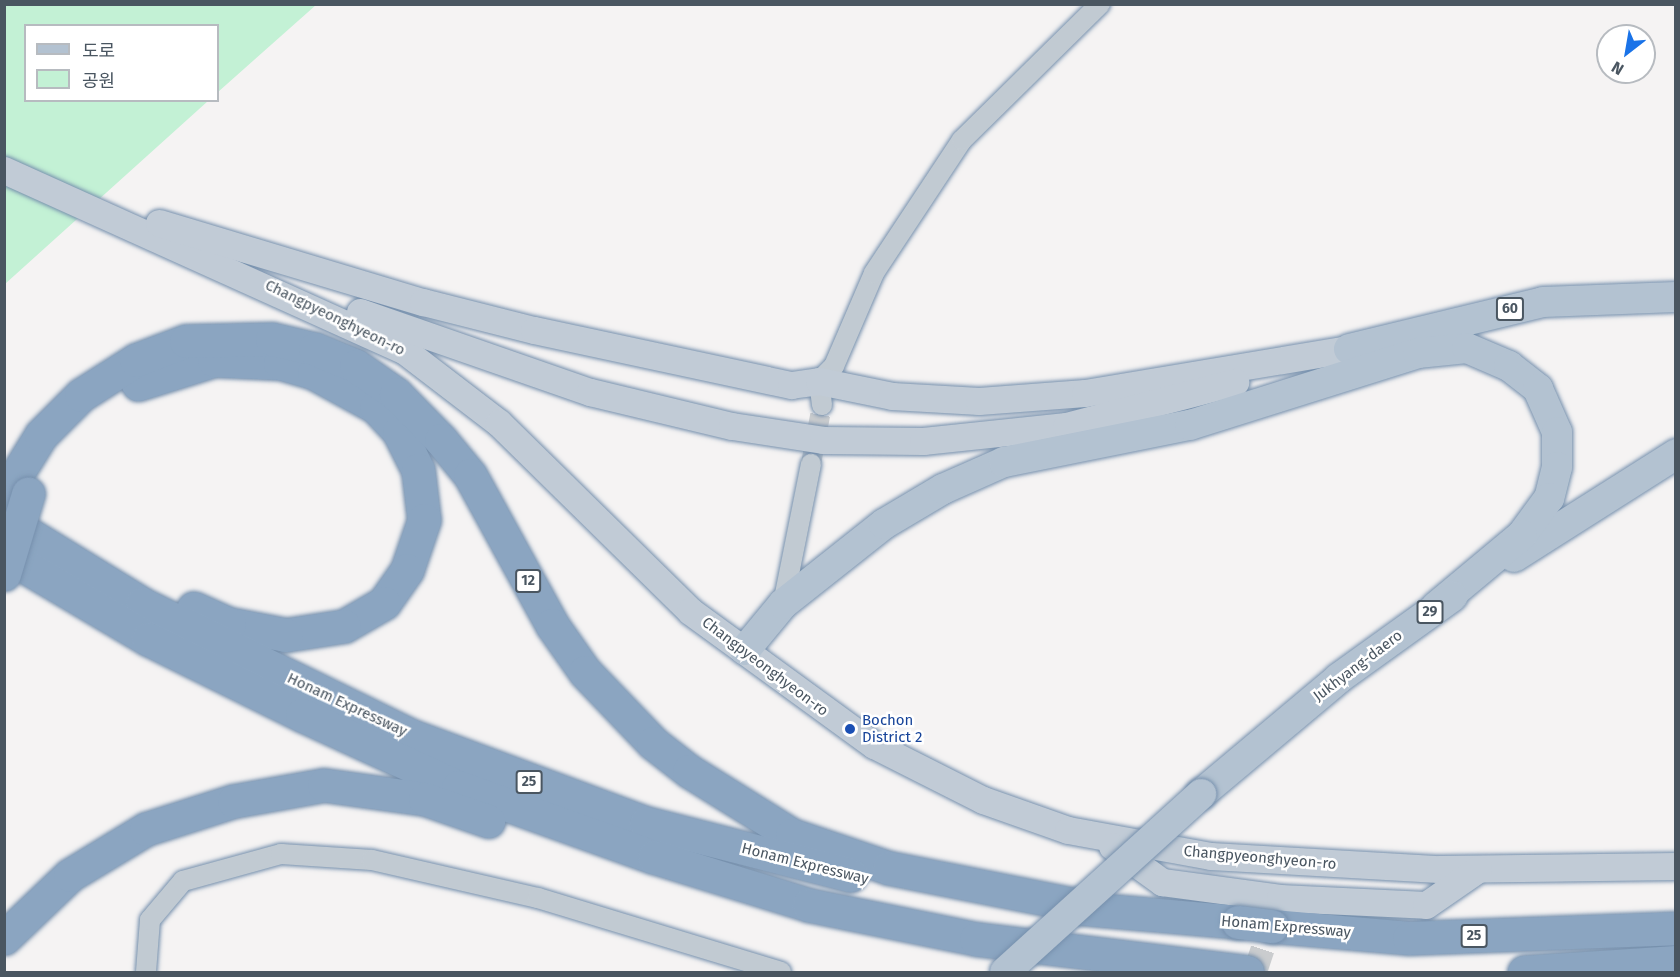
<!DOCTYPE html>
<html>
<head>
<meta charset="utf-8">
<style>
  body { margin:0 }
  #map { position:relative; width:1680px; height:977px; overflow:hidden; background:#f5f3f3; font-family:"Fira Sans","Noto Sans KR",sans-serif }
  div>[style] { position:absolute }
  .green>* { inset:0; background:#c3f1d5 }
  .minor-tunnel>* { height:20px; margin-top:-10px; transform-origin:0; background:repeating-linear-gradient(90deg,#caccce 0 20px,transparent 0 30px) }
  .tertiary-tunnel>* { height:24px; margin-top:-12px; transform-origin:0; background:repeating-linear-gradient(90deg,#caccce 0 24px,transparent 0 36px) }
  .roads { filter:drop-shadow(0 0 2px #7690ad) drop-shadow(0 0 2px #7690ad) }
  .minor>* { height:20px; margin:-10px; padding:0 10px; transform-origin:10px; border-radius:10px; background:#c1cad2 }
  .secondary>* { height:27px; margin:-13.5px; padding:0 13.5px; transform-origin:13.5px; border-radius:13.5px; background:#c1cbd6 }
  .primary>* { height:30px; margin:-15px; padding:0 15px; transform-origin:15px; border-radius:15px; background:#b3c2d1 }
  .motorway>* { height:33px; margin:-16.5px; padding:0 16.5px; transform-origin:16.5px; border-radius:16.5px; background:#8ba5c1 }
  .bridges { filter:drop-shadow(0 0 2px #7690ad) drop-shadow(0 0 2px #7690ad) }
  .primary-bridge>* { height:30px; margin:-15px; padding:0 15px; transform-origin:15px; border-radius:15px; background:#b3c2d1 }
  .motorway-bridge>* { height:33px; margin:-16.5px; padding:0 16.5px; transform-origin:16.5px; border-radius:16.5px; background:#8ba5c1 }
  .dots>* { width:16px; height:16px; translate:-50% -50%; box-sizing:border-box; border:3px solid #fff; border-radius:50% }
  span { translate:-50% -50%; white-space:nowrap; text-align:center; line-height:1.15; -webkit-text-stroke:5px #fff; paint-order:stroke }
  .shield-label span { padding:2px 4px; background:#fff; border:2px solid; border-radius:4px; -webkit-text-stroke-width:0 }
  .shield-label { font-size:14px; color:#4a5661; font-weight:700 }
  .street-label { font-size:15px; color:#4a5661 }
  .transit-label { font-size:15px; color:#164399 }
  .left { translate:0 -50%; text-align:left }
  .frame { position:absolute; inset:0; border:6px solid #4a5661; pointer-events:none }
  .legend { position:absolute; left:24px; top:24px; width:195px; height:78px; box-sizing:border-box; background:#fff; border:2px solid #b7bbc0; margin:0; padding:8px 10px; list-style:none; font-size:18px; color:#4a5661 }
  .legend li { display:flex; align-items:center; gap:12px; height:30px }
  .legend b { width:30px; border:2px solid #b7bbc0 }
  .north { position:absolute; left:1596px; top:24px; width:60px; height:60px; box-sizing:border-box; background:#fff; border:2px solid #b7bbc0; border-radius:50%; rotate:211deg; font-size:16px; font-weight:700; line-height:24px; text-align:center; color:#4a5661 }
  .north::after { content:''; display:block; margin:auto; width:21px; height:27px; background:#1a73e8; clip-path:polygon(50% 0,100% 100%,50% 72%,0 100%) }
</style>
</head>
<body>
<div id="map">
  <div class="green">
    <div style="clip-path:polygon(5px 5px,316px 5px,218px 92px,218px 26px,26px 26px,26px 100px,208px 101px,5px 284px)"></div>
  </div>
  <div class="minor-tunnel">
    <div style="left:811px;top:464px;width:60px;rotate:-79.4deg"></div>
  </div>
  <div class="tertiary-tunnel">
    <div style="left:1255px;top:972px;width:63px;rotate:-71.6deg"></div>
  </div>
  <div class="roads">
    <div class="minor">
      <div style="left:822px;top:405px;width:24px;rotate:-97deg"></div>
      <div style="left:819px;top:381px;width:21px;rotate:-45deg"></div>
      <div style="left:834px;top:366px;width:101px;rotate:-66.7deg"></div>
      <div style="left:874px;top:273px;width:159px;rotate:-56.5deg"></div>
      <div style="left:962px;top:140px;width:194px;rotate:-44.6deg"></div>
      <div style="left:783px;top:604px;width:143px;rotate:-78.7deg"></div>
      <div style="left:146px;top:972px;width:52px;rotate:-85.6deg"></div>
      <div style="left:150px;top:920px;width:51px;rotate:-49.8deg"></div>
      <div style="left:183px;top:881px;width:102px;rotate:-15.4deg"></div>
      <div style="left:281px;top:854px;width:91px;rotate:3.8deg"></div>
      <div style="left:372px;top:860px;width:170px;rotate:12.9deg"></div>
      <div style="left:538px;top:898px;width:254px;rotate:16.9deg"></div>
    </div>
    <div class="secondary">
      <div style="left:4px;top:170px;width:440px;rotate:24.3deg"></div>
      <div style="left:405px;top:351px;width:118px;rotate:37.5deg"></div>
      <div style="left:499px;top:423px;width:268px;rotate:44.5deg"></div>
      <div style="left:690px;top:611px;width:228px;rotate:36.1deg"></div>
      <div style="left:874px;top:745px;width:122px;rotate:26.8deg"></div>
      <div style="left:983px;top:800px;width:90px;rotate:19.4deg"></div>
      <div style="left:1068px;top:830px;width:145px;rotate:10.3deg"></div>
      <div style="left:1211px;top:856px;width:228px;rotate:3.3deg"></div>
      <div style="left:1439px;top:869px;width:237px;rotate:-0.7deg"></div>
      <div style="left:159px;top:223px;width:276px;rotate:16.7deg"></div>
      <div style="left:423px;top:302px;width:114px;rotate:14.2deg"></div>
      <div style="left:534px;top:330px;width:263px;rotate:12.1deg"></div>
      <div style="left:791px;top:385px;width:28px;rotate:-8deg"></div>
      <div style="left:819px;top:381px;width:75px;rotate:11.6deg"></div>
      <div style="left:892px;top:396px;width:87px;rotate:3.3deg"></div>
      <div style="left:979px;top:401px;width:106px;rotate:-4.3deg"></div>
      <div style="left:1085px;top:393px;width:268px;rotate:-9.5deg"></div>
      <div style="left:360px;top:312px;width:244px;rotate:19.2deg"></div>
      <div style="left:590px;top:392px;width:146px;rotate:13.5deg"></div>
      <div style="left:732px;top:426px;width:92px;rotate:8.7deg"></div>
      <div style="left:823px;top:440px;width:100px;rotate:0.6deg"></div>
      <div style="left:923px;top:441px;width:144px;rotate:-6deg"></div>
      <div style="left:1066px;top:426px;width:175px;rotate:-14.6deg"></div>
      <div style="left:1112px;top:846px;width:62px;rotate:35.8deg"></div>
      <div style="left:1162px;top:882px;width:119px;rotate:7.7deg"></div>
      <div style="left:1280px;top:898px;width:146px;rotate:2.7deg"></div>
      <div style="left:1426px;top:905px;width:63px;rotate:-34.7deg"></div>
    </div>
    <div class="primary">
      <div style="left:1349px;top:349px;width:200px;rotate:-13.6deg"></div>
      <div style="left:1543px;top:302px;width:133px;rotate:-2.2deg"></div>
      <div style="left:1514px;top:557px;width:192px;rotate:-32.4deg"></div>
      <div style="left:745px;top:650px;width:60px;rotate:-50.4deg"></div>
      <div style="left:783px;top:604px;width:129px;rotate:-38.4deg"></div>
      <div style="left:884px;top:524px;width:69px;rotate:-30.7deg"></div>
      <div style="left:943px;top:489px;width:67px;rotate:-23.9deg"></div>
      <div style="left:1004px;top:462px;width:190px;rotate:-11.3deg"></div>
      <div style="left:1190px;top:425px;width:239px;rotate:-17.5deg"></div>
      <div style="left:1418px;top:353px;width:49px;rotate:-5.8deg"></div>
      <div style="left:1467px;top:348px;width:46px;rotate:23.2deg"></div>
      <div style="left:1509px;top:366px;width:37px;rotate:38deg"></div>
      <div style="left:1538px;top:389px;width:47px;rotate:66.2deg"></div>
      <div style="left:1557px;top:432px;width:35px;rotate:90deg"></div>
      <div style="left:1557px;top:467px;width:32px;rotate:104deg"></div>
      <div style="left:1549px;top:498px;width:46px;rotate:126.1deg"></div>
      <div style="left:1522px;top:535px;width:112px;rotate:140.1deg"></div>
      <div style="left:1201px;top:794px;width:180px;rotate:-40deg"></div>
      <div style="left:1339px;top:678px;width:140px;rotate:-35.7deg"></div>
    </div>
    <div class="motorway">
      <div style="left:138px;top:384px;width:80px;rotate:-17.5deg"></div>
      <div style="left:214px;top:360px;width:66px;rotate:2.6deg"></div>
      <div style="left:280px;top:363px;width:35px;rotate:16deg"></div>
      <div style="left:314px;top:373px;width:71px;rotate:28.7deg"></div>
      <div style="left:376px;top:407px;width:34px;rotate:47deg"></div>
      <div style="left:399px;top:432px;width:42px;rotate:63.4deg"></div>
      <div style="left:418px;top:470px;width:50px;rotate:83.2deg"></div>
      <div style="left:424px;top:520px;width:53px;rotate:108.8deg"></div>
      <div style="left:407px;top:570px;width:40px;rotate:124.9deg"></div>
      <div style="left:384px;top:603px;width:46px;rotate:150.1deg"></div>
      <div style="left:344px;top:626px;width:59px;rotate:171.2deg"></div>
      <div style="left:286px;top:635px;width:58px;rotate:-169.1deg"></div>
      <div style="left:229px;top:624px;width:39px;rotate:-156deg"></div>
      <div style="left:4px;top:495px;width:70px;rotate:-58.3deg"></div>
      <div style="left:41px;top:435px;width:57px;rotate:-45deg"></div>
      <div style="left:81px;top:395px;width:65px;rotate:-32.5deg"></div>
      <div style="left:136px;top:360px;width:53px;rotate:-20.8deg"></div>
      <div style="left:186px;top:341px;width:86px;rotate:-1.3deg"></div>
      <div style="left:272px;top:339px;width:44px;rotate:13.1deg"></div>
      <div style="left:315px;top:349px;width:44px;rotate:22.5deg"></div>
      <div style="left:356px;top:366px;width:49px;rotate:35deg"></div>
      <div style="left:396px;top:394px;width:64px;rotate:45.6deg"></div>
      <div style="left:441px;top:440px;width:45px;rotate:50.4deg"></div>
      <div style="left:470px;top:475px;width:171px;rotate:61.3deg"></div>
      <div style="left:552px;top:625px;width:57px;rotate:54.9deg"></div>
      <div style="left:585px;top:672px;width:98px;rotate:46.2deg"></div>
      <div style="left:653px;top:743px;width:46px;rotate:37.9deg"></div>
      <div style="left:689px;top:771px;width:121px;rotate:31.9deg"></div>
      <div style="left:792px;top:835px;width:102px;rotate:18.8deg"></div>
      <div style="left:889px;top:868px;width:216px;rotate:11.2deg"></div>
      <div style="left:4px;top:519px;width:162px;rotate:31.6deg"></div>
      <div style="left:142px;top:604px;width:297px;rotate:26.1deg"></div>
      <div style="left:409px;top:735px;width:253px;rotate:20.4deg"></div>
      <div style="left:646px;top:823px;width:211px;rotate:14.3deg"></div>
      <div style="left:4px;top:554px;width:167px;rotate:30.6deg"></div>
      <div style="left:148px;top:639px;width:172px;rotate:26.3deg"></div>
      <div style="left:302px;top:715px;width:172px;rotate:24.8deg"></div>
      <div style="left:458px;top:787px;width:208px;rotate:19.7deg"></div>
      <div style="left:654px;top:857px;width:162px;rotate:17.2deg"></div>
      <div style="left:809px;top:905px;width:170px;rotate:11.5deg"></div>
      <div style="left:976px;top:939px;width:273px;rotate:6.9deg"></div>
      <div style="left:1078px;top:908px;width:161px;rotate:5deg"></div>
      <div style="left:1272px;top:926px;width:138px;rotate:5deg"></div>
      <div style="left:1409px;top:938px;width:267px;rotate:-2.1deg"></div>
      <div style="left:4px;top:938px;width:91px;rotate:-43.7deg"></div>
      <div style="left:70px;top:875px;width:89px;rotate:-31.2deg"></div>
      <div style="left:146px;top:829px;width:92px;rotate:-17.7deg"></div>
      <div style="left:234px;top:801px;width:91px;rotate:-10.1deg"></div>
      <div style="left:324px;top:785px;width:102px;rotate:7.9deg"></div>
      <div style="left:425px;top:799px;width:67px;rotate:19.2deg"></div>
      <div style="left:1524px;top:972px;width:152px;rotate:-3.8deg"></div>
    </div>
  </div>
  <div class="bridges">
    <div class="primary-bridge">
      <div style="left:1005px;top:972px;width:265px;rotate:-42.2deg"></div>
    </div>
    <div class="motorway-bridge">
      <div style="left:4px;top:574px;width:84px;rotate:-73.3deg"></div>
      <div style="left:1238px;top:922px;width:34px;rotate:7deg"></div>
    </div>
  </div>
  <div class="dots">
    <div style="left:850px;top:729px;background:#1a4fb4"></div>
  </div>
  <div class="shield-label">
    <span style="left:1510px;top:309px">60</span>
    <span style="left:528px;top:581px">12</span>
    <span style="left:1430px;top:612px">29</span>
    <span style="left:529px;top:782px">25</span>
    <span style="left:1474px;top:936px">25</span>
  </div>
  <div class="street-label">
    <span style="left:335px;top:318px;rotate:26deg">Changpyeonghyeon-ro</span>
    <span style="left:1358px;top:666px;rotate:-37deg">Jukhyang-daero</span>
    <span style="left:765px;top:667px;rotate:37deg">Changpyeonghyeon-ro</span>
    <span style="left:347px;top:705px;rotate:25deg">Honam Expressway</span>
    <span style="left:1260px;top:858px;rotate:5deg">Changpyeonghyeon-ro</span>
    <span style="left:805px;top:864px;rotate:14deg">Honam Expressway</span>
    <span style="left:1286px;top:927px;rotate:5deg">Honam Expressway</span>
  </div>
  <div class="transit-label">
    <span class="left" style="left:862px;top:729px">Bochon<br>District 2</span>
  </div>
  <div class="frame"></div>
  <ul class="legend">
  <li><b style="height:8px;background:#b3c2d1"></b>도로</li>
  <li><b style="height:16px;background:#c3f1d5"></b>공원</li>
  </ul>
  <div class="north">N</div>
</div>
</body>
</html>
